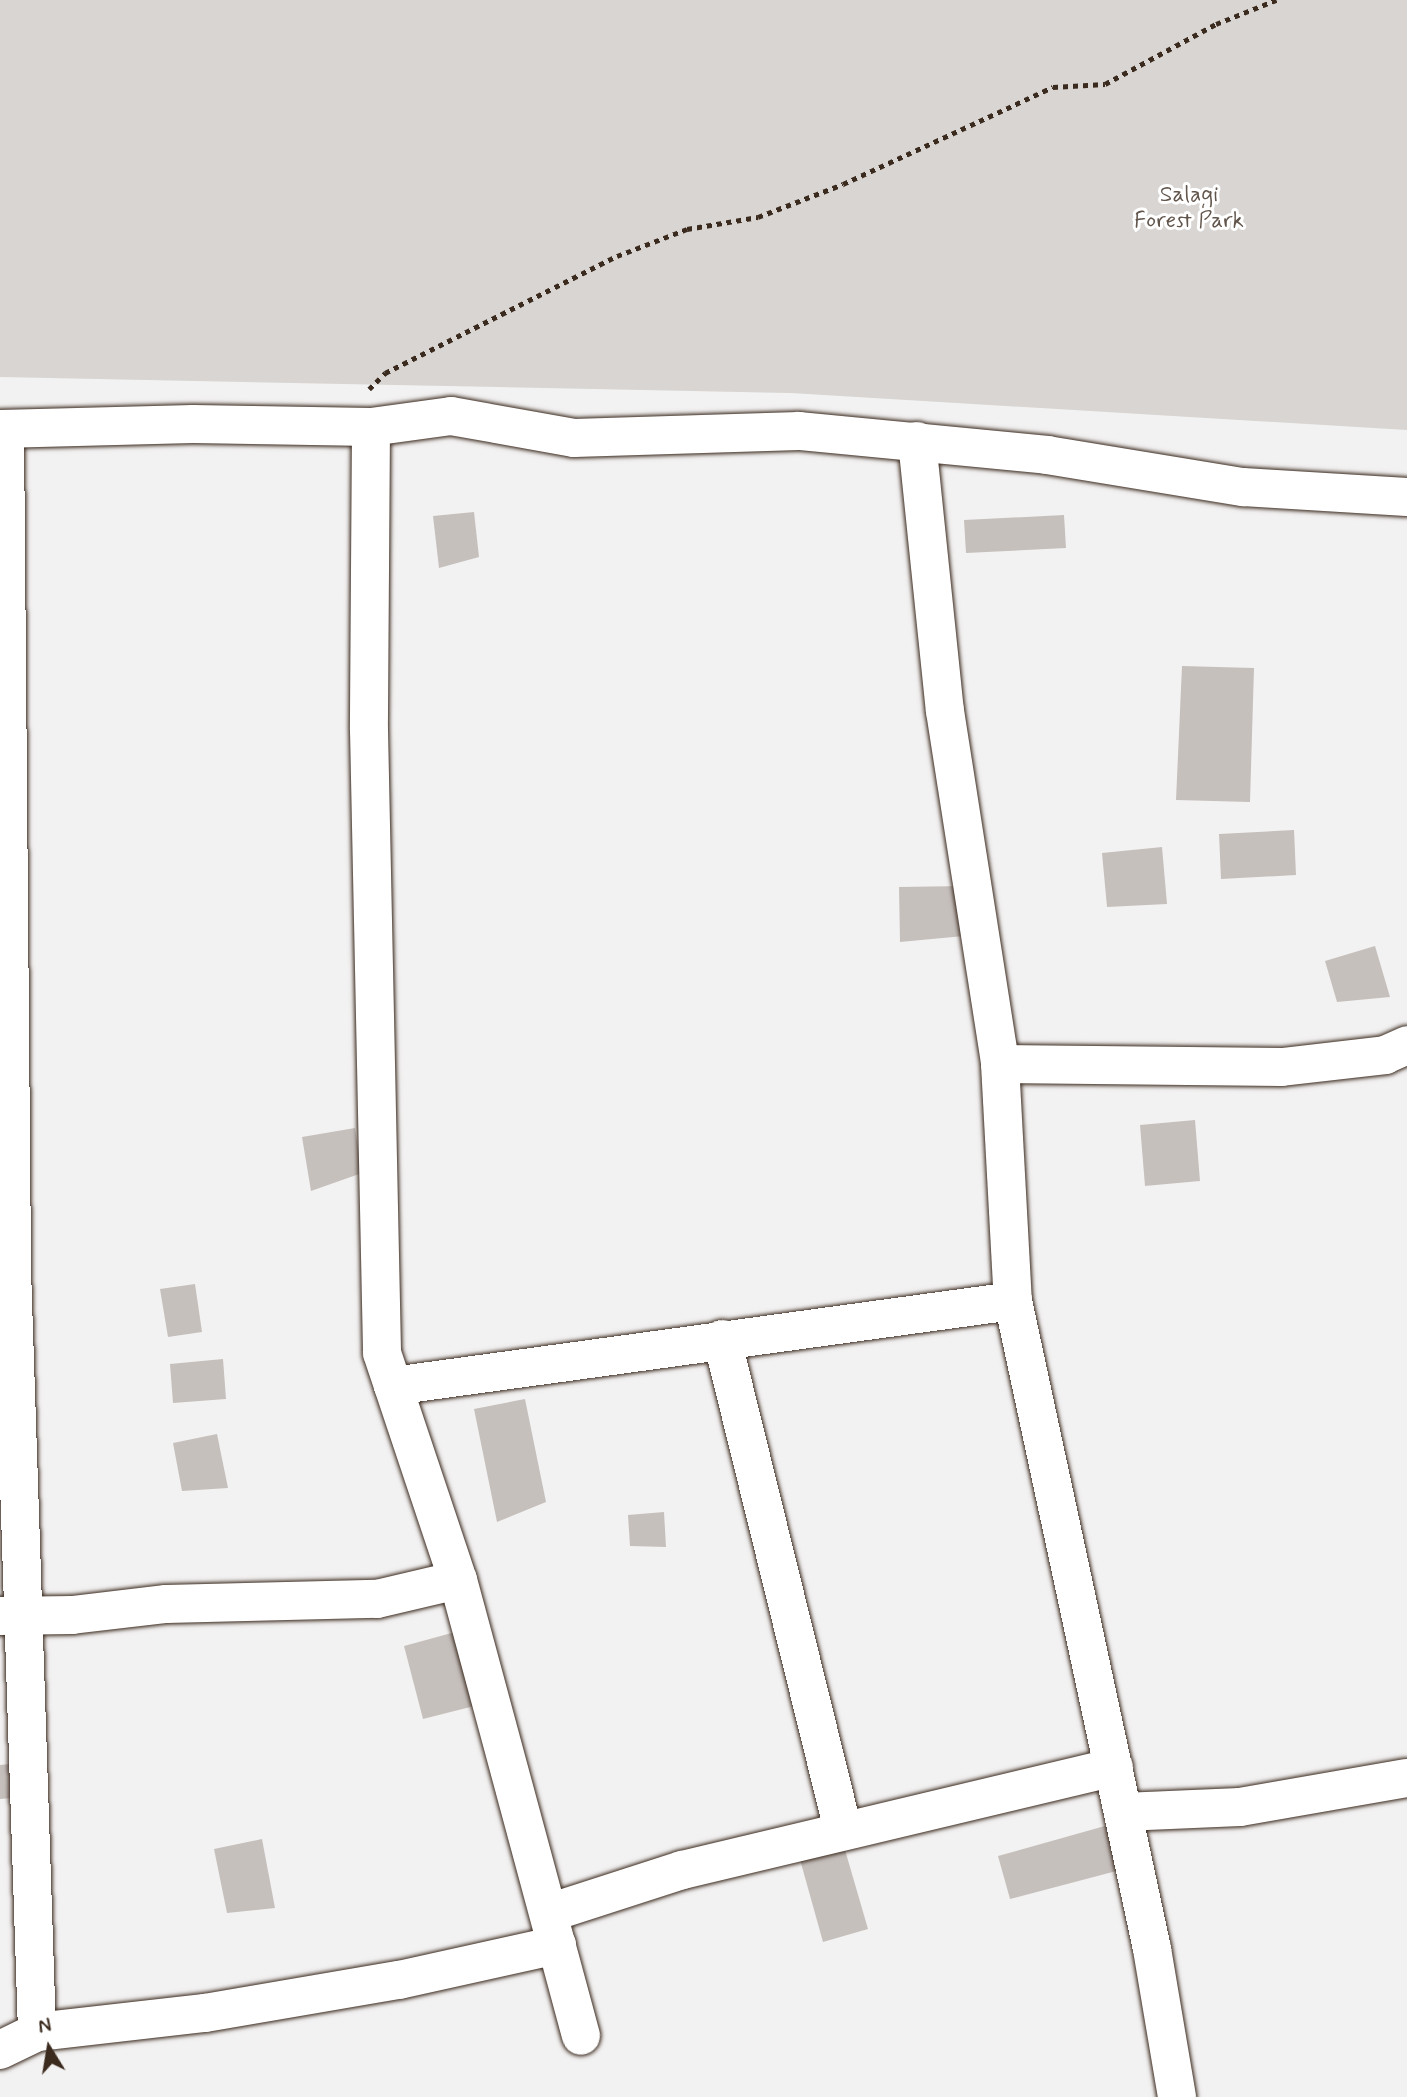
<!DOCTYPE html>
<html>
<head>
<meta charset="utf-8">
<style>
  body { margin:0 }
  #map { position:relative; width:1407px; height:2097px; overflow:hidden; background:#f3f2f2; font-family:Mynerve,sans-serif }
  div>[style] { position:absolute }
  .green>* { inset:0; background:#d8d5d2 }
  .building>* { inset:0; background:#c6c0bd }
  .path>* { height:4.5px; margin-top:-2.25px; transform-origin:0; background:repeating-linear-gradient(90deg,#3b2a1e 0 5px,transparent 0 10px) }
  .roads { filter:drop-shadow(0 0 2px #3b2a1e) drop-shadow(0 0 2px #3b2a1e) }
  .minor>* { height:38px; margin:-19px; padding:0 19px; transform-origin:19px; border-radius:19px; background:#fff }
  span { translate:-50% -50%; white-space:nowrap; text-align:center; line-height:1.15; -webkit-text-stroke:6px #fff; paint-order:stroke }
  .park-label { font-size:23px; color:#62554b }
  .north { position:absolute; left:14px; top:2013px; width:70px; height:70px; -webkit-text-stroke:5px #fff; paint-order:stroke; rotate:349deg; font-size:19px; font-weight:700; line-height:28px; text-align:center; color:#3b2a1e }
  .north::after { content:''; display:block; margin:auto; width:24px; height:32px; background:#3b2a1e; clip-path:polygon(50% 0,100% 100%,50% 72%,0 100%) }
</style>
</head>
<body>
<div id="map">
  <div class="green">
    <div style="clip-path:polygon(0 0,1407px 0,1407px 430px,791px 393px,0 377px)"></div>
  </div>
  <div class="building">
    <div style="clip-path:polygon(474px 512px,479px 557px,439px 568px,433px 516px)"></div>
    <div style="clip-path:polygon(1064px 515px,1066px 548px,966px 553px,964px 520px)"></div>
    <div style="clip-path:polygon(1182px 666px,1254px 668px,1250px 802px,1176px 800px)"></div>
    <div style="clip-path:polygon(1294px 830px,1296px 875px,1221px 879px,1219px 834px)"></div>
    <div style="clip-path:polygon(1162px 847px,1167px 904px,1107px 907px,1102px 853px)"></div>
    <div style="clip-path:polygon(963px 886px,964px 936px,900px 942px,899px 887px)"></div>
    <div style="clip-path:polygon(1375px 946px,1390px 997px,1337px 1002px,1325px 961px)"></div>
    <div style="clip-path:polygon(1195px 1120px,1200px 1181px,1145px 1186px,1140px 1125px)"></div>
    <div style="clip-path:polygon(355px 1128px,362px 1173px,311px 1191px,302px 1137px)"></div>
    <div style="clip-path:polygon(195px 1284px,202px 1332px,168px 1337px,160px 1289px)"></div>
    <div style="clip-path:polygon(223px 1359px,226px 1399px,173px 1403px,170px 1364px)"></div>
    <div style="clip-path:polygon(525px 1399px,546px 1502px,497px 1522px,474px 1409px)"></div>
    <div style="clip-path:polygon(217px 1434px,228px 1488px,182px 1491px,173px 1443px)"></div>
    <div style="clip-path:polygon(664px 1512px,666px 1547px,630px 1546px,628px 1515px)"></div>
    <div style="clip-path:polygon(470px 1628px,490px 1702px,423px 1719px,404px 1646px)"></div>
    <div style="clip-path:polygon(10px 1764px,12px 1798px,0 1799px,0 1765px)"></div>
    <div style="clip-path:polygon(1112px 1824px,1124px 1869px,1010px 1899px,998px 1856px)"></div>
    <div style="clip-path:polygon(262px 1839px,275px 1908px,227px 1913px,214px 1849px)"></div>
    <div style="clip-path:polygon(843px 1843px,868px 1929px,823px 1942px,799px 1856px)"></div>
  </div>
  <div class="path">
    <div style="left:369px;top:389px;width:23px;rotate:-45deg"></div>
    <div style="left:385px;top:373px;width:260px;rotate:-26.8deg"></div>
    <div style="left:617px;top:256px;width:75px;rotate:-21.1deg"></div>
    <div style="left:687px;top:229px;width:72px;rotate:-9.6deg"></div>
    <div style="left:758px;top:217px;width:91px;rotate:-21.2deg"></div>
    <div style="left:843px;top:184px;width:231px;rotate:-24.8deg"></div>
    <div style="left:1053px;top:87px;width:52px;rotate:-3.3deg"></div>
    <div style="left:1105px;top:84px;width:126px;rotate:-28.4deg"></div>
    <div style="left:1216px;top:24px;width:65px;rotate:-21.8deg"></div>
  </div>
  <div class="roads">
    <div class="minor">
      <div style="left:371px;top:427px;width:303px;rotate:90.4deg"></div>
      <div style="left:369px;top:730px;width:623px;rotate:88.8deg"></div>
      <div style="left:382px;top:1353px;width:239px;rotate:71.5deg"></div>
      <div style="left:458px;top:1580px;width:472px;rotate:74.9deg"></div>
      <div style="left:0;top:429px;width:193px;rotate:-1.5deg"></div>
      <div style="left:193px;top:424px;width:178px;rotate:1deg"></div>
      <div style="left:371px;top:427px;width:81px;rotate:-7.8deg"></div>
      <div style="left:451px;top:416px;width:125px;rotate:10.1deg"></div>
      <div style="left:574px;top:438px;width:225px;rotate:-1.8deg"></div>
      <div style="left:799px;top:431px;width:249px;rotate:5.5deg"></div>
      <div style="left:1047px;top:455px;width:199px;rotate:9.3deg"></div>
      <div style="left:1243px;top:487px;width:164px;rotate:3.5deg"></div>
      <div style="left:5px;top:429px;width:841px;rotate:89.52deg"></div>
      <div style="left:12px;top:1270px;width:762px;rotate:88.12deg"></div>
      <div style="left:917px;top:441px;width:271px;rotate:84.1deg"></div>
      <div style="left:945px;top:711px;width:357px;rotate:81.1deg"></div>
      <div style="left:1000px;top:1064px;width:237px;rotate:86.9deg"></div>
      <div style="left:1013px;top:1301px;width:663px;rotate:77.89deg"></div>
      <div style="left:1152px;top:1949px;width:150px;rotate:80.4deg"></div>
      <div style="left:1000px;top:1064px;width:282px;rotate:0.6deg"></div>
      <div style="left:1282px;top:1067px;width:104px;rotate:-6.6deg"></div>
      <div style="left:1385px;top:1055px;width:24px;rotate:-24deg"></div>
      <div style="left:722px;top:1339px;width:506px;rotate:76.16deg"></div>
      <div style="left:393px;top:1386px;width:626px;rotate:-7.81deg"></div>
      <div style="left:0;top:1616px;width:72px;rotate:-0.8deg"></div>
      <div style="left:72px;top:1615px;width:95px;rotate:-6.7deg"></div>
      <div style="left:166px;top:1604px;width:211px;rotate:-1.4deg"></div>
      <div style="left:377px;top:1599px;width:83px;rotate:-13.2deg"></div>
      <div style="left:1123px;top:1812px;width:117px;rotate:-2.4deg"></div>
      <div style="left:1240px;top:1807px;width:169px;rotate:-9.9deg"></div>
      <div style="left:549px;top:1913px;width:140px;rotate:-17.9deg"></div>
      <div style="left:682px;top:1870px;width:444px;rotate:-13.4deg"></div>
      <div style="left:0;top:2050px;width:41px;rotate:-25.9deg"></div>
      <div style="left:37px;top:2032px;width:169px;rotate:-6.5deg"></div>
      <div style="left:205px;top:2013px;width:197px;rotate:-9.7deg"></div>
      <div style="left:399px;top:1980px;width:162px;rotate:-12.5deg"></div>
    </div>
  </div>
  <div class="park-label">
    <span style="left:1189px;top:208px">Salagi<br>Forest Park</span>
  </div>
  <div class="north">N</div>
</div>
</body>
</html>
